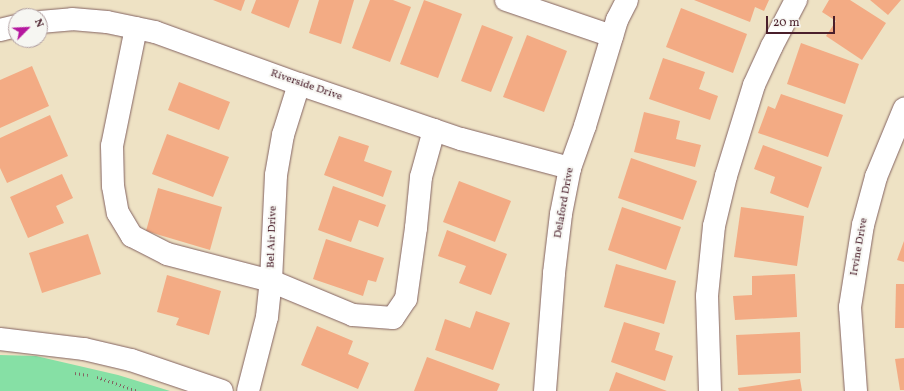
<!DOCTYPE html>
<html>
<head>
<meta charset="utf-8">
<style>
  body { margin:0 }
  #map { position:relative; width:904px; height:391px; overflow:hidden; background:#eee2c4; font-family:Vollkorn,serif }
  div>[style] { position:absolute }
  .green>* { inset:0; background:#86e0a5 }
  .building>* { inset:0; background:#f3ab84 }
  .path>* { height:2.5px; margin-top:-1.25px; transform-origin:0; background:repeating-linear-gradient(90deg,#836361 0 1px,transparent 0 4px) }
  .roads { filter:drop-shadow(0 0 1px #836361) drop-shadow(0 0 1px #836361) }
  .minor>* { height:22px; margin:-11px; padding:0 11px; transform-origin:11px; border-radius:11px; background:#fff }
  span { translate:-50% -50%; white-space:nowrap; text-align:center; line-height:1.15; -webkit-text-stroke:3.5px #f6f6f2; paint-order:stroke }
  .street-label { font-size:11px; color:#4a1f2b }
  .north { position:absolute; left:8px; top:8px; width:40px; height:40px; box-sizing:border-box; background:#f6f6f2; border:1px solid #b1a0a2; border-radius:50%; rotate:66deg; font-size:11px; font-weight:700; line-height:16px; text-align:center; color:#4a1f2b }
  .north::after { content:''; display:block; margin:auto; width:14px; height:18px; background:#b5179e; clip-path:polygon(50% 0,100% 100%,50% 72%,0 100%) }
  .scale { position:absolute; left:766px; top:16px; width:69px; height:18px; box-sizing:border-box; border:2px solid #4a1f2b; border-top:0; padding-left:5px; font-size:12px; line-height:14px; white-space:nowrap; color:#4a1f2b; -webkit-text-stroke:3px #f6f6f2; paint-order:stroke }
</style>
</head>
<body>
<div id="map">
  <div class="green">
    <div style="clip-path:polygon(0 355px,36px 356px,118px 375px,170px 391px,0 391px)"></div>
  </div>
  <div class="building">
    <div style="clip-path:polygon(213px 0,245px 0,241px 11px)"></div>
    <div style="clip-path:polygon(256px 0,299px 0,289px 28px,251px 13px)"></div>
    <div style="clip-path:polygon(319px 0,354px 0,341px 44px,309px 33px)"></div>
    <div style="clip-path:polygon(370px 0,393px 0,411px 7px,390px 62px,352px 48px)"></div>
    <div style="clip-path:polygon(424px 0,462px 14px,438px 78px,400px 64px)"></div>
    <div style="clip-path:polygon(694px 0,769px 0,764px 11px,755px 7px,750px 22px)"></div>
    <div style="clip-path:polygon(829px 0,850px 0,886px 23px,862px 60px,826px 36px,836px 21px,822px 12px)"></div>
    <div style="clip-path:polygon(870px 0,901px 0,888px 15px)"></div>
    <div style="clip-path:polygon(681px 8px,747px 34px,733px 73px,666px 47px)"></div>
    <div style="clip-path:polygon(482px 25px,513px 37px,491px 92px,461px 81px)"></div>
    <div style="clip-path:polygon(527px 35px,567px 51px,544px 112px,503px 97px)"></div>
    <div style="clip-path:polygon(801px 43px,859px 64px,845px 104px,787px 84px)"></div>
    <div style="clip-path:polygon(663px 58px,705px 72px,699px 89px,718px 96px,710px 120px,649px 99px)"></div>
    <div style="clip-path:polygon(32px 66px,49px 106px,0 128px,0 80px)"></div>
    <div style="clip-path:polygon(179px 82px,230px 102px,219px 130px,168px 110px)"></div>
    <div style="clip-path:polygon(781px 94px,843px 115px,828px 157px,758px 133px,768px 106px,775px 109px)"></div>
    <div style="clip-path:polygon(644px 112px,680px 121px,676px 139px,701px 145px,695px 167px,634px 152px)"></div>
    <div style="clip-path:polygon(50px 115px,68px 156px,7px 183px,0 168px,0 138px)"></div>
    <div style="clip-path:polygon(167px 134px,229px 157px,213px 197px,152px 174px)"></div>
    <div style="clip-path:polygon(339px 136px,369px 146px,364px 161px,392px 171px,383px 197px,324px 175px)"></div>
    <div style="clip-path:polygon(763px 145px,822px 167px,808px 208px,770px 193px,775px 177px,754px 169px)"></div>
    <div style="clip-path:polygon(631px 158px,697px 181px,683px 220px,618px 198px)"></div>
    <div style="clip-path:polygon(62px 174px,73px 198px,56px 206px,64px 223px,28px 238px,10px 197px)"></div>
    <div style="clip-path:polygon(459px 181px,511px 201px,495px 242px,443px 222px)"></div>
    <div style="clip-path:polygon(333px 186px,386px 205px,378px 227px,359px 220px,351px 242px,318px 230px)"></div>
    <div style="clip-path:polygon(158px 188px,222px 207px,210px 250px,146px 231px)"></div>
    <div style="clip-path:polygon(622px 207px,681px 227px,666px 270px,608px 250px)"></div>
    <div style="clip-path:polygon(741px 207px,804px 216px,797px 266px,734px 257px)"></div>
    <div style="clip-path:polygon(447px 230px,507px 254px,491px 295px,459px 283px,466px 266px,438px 256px)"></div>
    <div style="clip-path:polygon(88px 234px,101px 274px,42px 293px,29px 253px)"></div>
    <div style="clip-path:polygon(326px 239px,384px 258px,376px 282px,368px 280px,363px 296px,313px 279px)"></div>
    <div style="clip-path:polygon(904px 241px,904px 262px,897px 260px)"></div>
    <div style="clip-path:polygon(616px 264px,676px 281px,664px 324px,604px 307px)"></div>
    <div style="clip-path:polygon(795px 274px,797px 317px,735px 320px,733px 296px,752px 295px,752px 276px)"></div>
    <div style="clip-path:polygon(167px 275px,221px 291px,209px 335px,176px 325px,179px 318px,157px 312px)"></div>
    <div style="clip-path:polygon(896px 284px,904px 284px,904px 328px,895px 328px)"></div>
    <div style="clip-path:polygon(476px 311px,510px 323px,493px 370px,435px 350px,445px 319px,470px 328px)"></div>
    <div style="clip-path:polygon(624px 322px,660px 333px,655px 350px,673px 356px,665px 381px,611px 362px)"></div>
    <div style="clip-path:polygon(317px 326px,353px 341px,348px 354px,369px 363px,358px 389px,301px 365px)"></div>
    <div style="clip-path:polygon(800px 332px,801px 373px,738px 375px,736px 335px)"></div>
    <div style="clip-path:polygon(427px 357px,500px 384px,497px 391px,414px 391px)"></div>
    <div style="clip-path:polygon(904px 358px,904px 390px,900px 390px,895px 359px)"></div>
    <div style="clip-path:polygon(616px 372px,667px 391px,609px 391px)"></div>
    <div style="clip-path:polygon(800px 379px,802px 391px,739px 391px,738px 388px)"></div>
  </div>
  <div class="path">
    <div style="left:75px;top:373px;width:13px;rotate:9deg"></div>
    <div style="left:97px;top:377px;width:43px;rotate:18.9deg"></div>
  </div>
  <div class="roads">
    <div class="minor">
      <div style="left:506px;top:0;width:112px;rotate:18.8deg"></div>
      <div style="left:40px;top:22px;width:32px;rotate:-5deg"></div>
      <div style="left:72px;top:19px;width:35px;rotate:5deg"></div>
      <div style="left:107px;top:22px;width:49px;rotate:11.8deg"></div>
      <div style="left:155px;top:32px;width:153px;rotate:19.9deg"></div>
      <div style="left:299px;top:84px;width:171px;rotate:18.8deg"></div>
      <div style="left:461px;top:139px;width:113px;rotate:14.9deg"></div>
      <div style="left:136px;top:28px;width:120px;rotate:101.5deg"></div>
      <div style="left:112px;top:146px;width:40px;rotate:88.6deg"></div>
      <div style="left:113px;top:186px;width:27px;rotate:80deg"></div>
      <div style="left:118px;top:213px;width:27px;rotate:59deg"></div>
      <div style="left:132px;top:236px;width:39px;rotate:27deg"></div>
      <div style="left:167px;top:254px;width:107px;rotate:14.6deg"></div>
      <div style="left:271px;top:281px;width:89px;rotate:22.5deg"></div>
      <div style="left:353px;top:315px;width:40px;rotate:4.3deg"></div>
      <div style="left:393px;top:318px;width:23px;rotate:-56deg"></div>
      <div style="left:406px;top:299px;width:72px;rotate:-82deg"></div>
      <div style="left:416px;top:228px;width:51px;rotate:-84.4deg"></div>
      <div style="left:421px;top:177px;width:49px;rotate:-74.5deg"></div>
      <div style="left:0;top:30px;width:16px;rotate:-14deg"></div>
      <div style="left:0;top:339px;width:85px;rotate:6.8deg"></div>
      <div style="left:84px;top:349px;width:48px;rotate:13.2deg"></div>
      <div style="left:131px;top:360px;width:96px;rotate:18.8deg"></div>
      <div style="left:248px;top:391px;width:76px;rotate:-75.6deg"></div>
      <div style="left:267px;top:317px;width:36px;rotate:-84deg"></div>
      <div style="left:271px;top:281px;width:106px;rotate:-87.3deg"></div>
      <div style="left:276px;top:175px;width:41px;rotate:-80.1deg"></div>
      <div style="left:283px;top:135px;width:53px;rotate:-72.6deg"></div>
      <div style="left:545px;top:391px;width:118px;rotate:-85.6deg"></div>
      <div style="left:554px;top:273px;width:59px;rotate:-83.2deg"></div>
      <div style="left:561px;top:214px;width:47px;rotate:-78.9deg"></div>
      <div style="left:570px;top:168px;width:45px;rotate:-70.3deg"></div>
      <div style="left:585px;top:126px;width:111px;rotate:-73.2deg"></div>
      <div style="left:617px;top:20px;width:22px;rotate:-63deg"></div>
      <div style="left:710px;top:391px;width:95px;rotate:-91.8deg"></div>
      <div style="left:707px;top:296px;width:70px;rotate:-84.3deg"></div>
      <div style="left:714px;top:226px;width:51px;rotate:-76.5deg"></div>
      <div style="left:726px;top:176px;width:95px;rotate:-72.9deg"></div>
      <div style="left:754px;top:85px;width:43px;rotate:-65.2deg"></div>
      <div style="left:772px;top:46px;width:52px;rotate:-62.4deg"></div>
      <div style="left:856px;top:391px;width:84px;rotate:-94.1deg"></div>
      <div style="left:850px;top:307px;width:83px;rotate:-81deg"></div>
      <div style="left:863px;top:225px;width:50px;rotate:-74.8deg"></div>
      <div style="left:876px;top:177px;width:74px;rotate:-67.6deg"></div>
    </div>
  </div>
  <div class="street-label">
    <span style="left:306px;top:86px;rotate:19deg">Riverside Drive</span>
    <span style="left:565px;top:203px;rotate:-80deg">Delaford Drive</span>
    <span style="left:273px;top:237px;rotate:-88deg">Bel Air Drive</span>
    <span style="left:860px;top:247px;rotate:-80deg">Irvine Drive</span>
  </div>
  <div class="north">N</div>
  <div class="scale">20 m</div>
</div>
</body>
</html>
